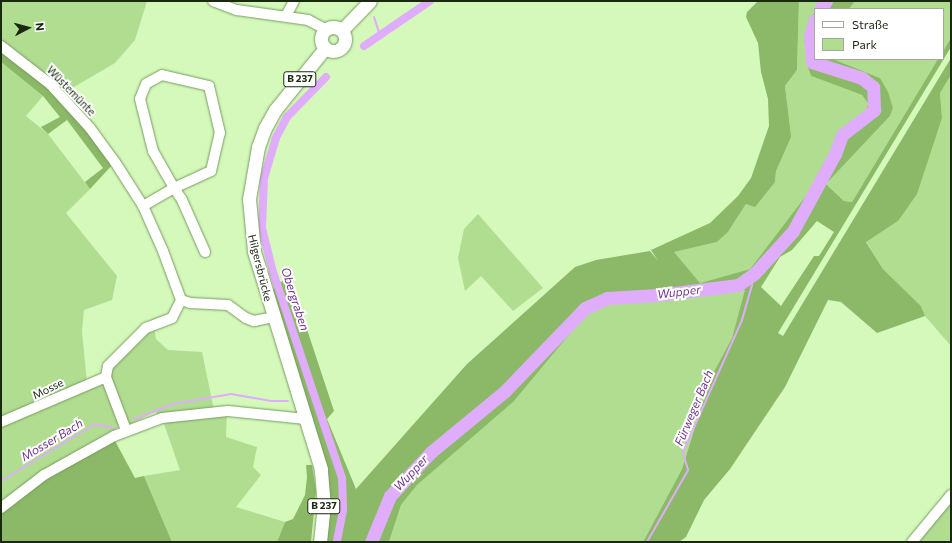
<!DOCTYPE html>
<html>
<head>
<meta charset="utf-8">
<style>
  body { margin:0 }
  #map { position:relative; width:952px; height:543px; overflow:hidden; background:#d4f9ba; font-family:Commissioner,sans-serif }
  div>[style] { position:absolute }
  .green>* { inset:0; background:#b1dd91 }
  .forest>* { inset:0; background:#8bb967 }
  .stream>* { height:2px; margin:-1px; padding:0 1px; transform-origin:1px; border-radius:1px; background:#e0adfd }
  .canal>* { height:8px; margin:-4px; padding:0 4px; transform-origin:4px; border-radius:4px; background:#e0adfd }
  .river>* { height:13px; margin:-6.5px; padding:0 6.5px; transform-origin:6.5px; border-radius:6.5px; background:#e0adfd }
  .roads { filter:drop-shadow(0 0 1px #799b60) drop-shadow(0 0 1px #799b60) }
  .minor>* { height:10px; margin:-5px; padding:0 5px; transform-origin:5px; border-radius:5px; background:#fff }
  .major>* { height:13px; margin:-6.5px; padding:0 6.5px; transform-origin:6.5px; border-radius:6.5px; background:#fff }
  .major>.ring { margin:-6.5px; padding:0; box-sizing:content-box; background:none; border:13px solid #fff; border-radius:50% }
  span { translate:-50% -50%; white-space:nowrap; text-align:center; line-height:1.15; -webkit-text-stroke:4px #fff; paint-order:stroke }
  .shield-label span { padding:1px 3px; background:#fff; border:1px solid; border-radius:3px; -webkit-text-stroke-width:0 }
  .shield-label { font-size:10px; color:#1a2810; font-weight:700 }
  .street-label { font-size:11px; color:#1a2810 }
  .water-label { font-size:12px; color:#733591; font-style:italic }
  .frame { position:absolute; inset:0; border:2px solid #1a2810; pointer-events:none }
  .legend { position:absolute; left:814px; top:8px; width:130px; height:52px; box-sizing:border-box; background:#fff; border:1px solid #a3a99f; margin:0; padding:5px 7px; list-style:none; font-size:12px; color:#1a2810 }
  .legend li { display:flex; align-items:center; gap:8px; height:20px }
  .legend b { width:20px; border:1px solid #a3a99f }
  .north { position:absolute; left:8px; top:8px; width:40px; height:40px; -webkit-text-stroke:3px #fff; paint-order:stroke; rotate:84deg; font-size:11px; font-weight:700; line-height:16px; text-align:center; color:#1a2810 }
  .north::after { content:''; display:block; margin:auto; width:14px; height:18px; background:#1a2810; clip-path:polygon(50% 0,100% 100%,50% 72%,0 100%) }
</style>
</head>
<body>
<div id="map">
  <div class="green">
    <div style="clip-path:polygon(1px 1px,147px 1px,135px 40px,115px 63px,62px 94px,1px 43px)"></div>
    <div style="clip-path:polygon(799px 1px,825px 1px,810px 16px,804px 37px,807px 65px,811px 76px,862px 95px,868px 102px,865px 116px,824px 162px,808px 193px,750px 269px,700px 283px,673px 252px,717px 242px,728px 232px,746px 204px,775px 182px,776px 171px,790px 137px,785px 86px,797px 70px)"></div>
    <div style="clip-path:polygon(855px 1px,951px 1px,951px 38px,943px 51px,943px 9px,849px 9px)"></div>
    <div style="clip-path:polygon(833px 59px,938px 59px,852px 202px,844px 201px,826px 184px,890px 116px,893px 108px,880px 78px)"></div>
    <div style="clip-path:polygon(1px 62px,43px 96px,26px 116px,48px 134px,90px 189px,66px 213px,117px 276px,112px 300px,84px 310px,82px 331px,87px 383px,104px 381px,120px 424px,115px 430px,44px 475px,1px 508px)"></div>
    <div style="clip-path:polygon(951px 75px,951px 346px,925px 316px,921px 306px,883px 269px,866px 241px,898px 221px,942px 118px,940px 93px)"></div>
    <div style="clip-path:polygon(478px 214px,543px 288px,513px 311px,481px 276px,465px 291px,458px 258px,464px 229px)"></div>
    <div style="clip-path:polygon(746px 290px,732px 338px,710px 379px,682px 469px,643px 542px,389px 542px,401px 505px,417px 485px,511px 403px,588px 312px,609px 304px)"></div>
    <div style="clip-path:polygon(154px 326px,156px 339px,168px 350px,202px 352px,214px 410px,160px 416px,155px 412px,128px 425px,109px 375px,110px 370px)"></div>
    <div style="clip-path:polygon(227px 413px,226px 437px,257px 447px,253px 467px,261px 475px,236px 507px,285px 522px,277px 542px,172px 542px,144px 476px,180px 470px,163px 421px)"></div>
    <div style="clip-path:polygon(951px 502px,951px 542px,917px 542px)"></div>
  </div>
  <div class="forest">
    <div style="clip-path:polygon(evenodd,758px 1px,799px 1px,797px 70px,785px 86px,791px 137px,776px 171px,775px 182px,755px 207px,746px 204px,728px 232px,717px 242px,674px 252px,700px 283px,750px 269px,808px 193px,824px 162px,865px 116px,868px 103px,862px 95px,811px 76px,807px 65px,804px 37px,810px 16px,815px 12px,815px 59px,833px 59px,880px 78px,888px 92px,893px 108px,890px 116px,826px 184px,844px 201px,852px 202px,938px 59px,943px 59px,943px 51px,951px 38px,951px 47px,778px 333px,783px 336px,951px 58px,951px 75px,940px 93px,942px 118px,917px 194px,898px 221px,866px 242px,883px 269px,921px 306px,925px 316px,877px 333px,841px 302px,828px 300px,785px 387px,730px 469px,704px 500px,686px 537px,679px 542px,643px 542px,682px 469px,710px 379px,732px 338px,745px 290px,609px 304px,588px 312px,513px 402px,417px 485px,401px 505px,389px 542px,325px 542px,329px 510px,270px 292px,289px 275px,334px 411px,327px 419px,356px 489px,467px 364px,575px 267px,596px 260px,650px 251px,658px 261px,651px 250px,710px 223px,738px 196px,751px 178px,769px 126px,768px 99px,761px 72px,758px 43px,746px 17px,747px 12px,758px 1px,817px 221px,834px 232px,819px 256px,814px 256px,781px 306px,761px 287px,780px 257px,792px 250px,817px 221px)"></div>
    <div style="clip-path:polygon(825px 1px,855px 1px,849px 9px,817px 9px)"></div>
    <div style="clip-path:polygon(1px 46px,27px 65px,115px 162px,90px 189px,85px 182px,103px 168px,67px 120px,48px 134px,41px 127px,60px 117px,43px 96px,1px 62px)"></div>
    <div style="clip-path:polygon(114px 439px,135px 478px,144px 476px,172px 542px,1px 542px,1px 508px,44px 475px)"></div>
    <div style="clip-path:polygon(306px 465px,312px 465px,316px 491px,311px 542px,277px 542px,285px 522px,293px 519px,305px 495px,307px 477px)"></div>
  </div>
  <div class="stream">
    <div style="left:374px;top:17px;width:19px;rotate:72deg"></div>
    <div style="left:134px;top:419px;width:42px;rotate:-21deg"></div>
    <div style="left:173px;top:404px;width:59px;rotate:-9.8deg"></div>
    <div style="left:231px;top:394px;width:41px;rotate:9.9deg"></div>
    <div style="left:271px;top:401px;width:17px"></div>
    <div style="left:1px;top:481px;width:110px;rotate:-31.2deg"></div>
    <div style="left:95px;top:424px;width:19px;rotate:12deg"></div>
    <div style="left:647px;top:542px;width:83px;rotate:-60.3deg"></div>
    <div style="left:688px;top:470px;width:19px;rotate:-106deg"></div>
    <div style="left:683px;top:452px;width:145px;rotate:-65.9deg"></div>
    <div style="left:742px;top:320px;width:36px;rotate:-74deg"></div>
    <div style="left:752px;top:285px;width:10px;rotate:-96deg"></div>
  </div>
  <div class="canal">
    <div style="left:364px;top:46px;width:80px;rotate:-34.3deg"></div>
    <div style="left:326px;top:77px;width:56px;rotate:134.3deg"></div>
    <div style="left:287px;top:117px;width:24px;rotate:118deg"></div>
    <div style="left:276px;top:138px;width:42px;rotate:106.7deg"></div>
    <div style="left:264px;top:178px;width:50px;rotate:92.3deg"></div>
    <div style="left:262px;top:228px;width:45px;rotate:76deg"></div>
    <div style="left:273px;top:272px;width:217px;rotate:71.5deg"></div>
    <div style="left:342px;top:478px;width:32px;rotate:88deg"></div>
    <div style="left:343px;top:510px;width:33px;rotate:101deg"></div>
  </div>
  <div class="river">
    <div style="left:820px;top:9px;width:10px;rotate:-53deg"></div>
    <div style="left:371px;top:542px;width:50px;rotate:-67.6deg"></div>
    <div style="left:390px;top:496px;width:60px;rotate:-47deg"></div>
    <div style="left:431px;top:452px;width:96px;rotate:-39.5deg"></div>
    <div style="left:505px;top:391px;width:115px;rotate:-46.1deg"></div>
    <div style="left:585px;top:308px;width:24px;rotate:-24deg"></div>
    <div style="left:607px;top:298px;width:51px;rotate:-3.4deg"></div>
    <div style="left:658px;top:295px;width:81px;rotate:-7.1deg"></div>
    <div style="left:738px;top:285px;width:19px;rotate:-35deg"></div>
    <div style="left:754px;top:274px;width:58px;rotate:-47.8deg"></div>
    <div style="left:793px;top:231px;width:88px;rotate:-61.4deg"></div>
    <div style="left:835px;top:154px;width:20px;rotate:-70deg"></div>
    <div style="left:842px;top:135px;width:41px;rotate:-38deg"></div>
    <div style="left:874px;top:110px;width:23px;rotate:-92deg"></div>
    <div style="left:873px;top:87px;width:14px;rotate:-141deg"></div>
    <div style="left:862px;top:78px;width:52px;rotate:-162.3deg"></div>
    <div style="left:812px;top:62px;width:26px;rotate:-94deg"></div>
    <div style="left:810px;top:36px;width:17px;rotate:-73deg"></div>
  </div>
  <div class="roads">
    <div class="minor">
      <div style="left:213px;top:1px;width:26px;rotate:21deg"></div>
      <div style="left:237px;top:10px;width:72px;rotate:8deg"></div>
      <div style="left:308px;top:20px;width:19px;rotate:28deg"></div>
      <div style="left:286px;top:16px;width:17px;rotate:-62deg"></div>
      <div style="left:1px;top:46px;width:62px;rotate:37.8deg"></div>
      <div style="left:50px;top:84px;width:59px;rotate:47.7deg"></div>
      <div style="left:90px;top:128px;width:42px;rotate:53.7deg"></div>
      <div style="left:115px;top:162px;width:52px;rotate:57.5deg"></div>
      <div style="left:143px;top:206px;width:49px;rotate:66deg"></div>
      <div style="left:163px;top:251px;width:52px;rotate:69.8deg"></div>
      <div style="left:181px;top:300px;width:9px;rotate:18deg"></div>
      <div style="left:190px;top:303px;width:38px;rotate:3deg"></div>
      <div style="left:228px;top:305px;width:22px;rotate:36deg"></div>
      <div style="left:246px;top:318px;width:9px;rotate:21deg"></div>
      <div style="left:254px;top:321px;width:20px;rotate:-11deg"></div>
      <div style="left:143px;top:206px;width:36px;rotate:-30deg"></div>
      <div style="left:174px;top:188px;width:41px;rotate:-24.7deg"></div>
      <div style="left:211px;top:171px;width:39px;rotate:-77deg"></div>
      <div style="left:220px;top:133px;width:48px;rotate:-103.2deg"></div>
      <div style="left:209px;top:86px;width:48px;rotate:-166.8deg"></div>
      <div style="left:162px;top:75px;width:18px;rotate:151deg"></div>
      <div style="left:146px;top:84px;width:16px;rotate:112deg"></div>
      <div style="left:140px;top:99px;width:54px;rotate:76deg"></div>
      <div style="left:153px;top:151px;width:43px;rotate:60.4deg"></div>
      <div style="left:174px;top:188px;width:14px;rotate:56deg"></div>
      <div style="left:182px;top:200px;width:57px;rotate:66.1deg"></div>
      <div style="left:1px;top:422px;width:114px;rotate:-23.2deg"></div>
      <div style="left:126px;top:430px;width:57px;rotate:-110.7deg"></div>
      <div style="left:106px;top:377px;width:11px;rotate:-80deg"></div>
      <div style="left:108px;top:366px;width:54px;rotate:-45deg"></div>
      <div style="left:146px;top:328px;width:28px;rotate:-21deg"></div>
      <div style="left:172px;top:318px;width:20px;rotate:-63deg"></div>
      <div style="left:1px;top:508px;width:54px;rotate:-37.5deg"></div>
      <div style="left:44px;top:475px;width:80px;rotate:-29.1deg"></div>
      <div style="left:114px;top:436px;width:51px;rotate:-20.6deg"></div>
      <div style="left:162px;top:418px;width:66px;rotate:-6.1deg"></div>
      <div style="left:228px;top:411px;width:78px;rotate:5.9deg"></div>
      <div style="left:912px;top:542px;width:61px;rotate:-50.3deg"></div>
    </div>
    <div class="major">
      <div class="ring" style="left:321px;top:27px;width:11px;height:11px"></div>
      <div style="left:342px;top:30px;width:40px;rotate:-46deg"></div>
      <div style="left:320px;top:542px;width:36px;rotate:-84deg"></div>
      <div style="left:324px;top:506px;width:37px;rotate:-95deg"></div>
      <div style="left:321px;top:469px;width:228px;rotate:-107.1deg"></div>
      <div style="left:254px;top:251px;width:52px;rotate:-95.5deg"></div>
      <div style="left:249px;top:199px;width:53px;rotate:-80.2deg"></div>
      <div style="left:258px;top:147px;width:20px;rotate:-70deg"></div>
      <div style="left:265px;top:128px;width:21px;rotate:-61deg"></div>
      <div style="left:275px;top:110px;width:80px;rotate:-51.1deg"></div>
    </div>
  </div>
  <div class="shield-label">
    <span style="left:300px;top:79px">B 237</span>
    <span style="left:324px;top:506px">B 237</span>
  </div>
  <div class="street-label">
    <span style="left:71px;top:91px;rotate:46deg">Wüstemünte</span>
    <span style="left:260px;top:268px;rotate:76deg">Hilgersbrücke</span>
    <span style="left:48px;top:389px;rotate:-26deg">Mosse</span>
  </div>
  <div class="water-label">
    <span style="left:679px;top:292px;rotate:-7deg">Wupper</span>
    <span style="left:295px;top:299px;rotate:72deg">Obergraben</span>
    <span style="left:694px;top:408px;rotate:-67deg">Fürweger Bach</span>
    <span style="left:52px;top:440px;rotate:-31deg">Mosser Bach</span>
    <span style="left:411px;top:473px;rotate:-47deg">Wupper</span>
  </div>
  <div class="frame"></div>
  <ul class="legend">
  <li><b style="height:5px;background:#fff"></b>Straße</li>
  <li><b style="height:11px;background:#b1dd91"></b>Park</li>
  </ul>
  <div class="north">N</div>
</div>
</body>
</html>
